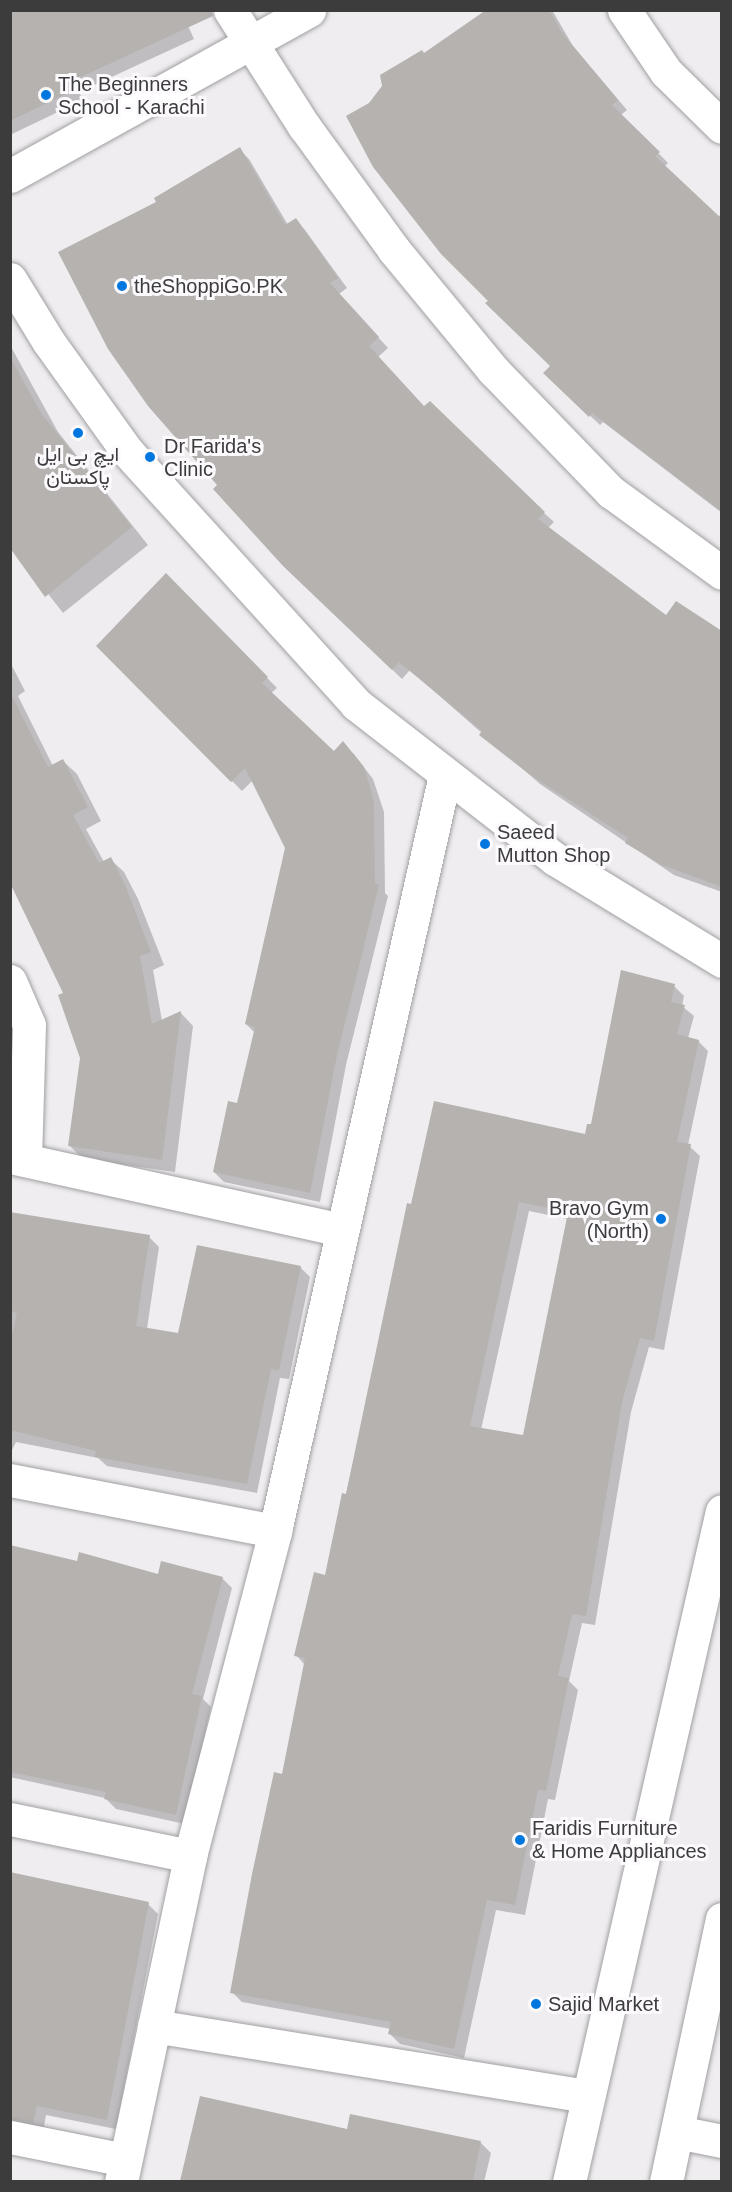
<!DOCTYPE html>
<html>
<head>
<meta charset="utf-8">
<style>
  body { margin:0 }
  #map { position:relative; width:732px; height:2192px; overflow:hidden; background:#efedf0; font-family:Arial,Vazirmatn,sans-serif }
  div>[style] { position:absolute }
  .shadow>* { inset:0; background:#0003 }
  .building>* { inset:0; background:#b5b2b0 }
  .roads { filter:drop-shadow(0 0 2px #a19fa2) drop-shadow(0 0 2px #a19fa2) }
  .minor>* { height:33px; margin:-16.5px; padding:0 16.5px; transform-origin:16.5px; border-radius:16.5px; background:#fff }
  .major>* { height:33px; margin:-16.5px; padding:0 16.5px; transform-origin:16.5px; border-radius:16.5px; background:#fff }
  .dots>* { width:16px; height:16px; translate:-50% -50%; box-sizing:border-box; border:3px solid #fcfafd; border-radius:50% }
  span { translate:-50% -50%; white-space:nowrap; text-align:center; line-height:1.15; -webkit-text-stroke:6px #fcfafd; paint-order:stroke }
  .poi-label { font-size:20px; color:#3c3c3d }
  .left { translate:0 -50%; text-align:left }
  .right { translate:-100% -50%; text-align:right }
  .frame { position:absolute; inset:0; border:12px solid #3c3c3d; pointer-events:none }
</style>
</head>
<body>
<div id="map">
  <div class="shadow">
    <div style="clip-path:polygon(10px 10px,181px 10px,194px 39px,79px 92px,83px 100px,10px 135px)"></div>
    <div style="clip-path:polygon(488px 10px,552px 10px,573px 46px,627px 110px,621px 115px,668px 163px,664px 167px,718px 217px,722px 213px,722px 513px,603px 422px,600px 425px,555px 383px,552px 367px,490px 301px,370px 104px,424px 54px)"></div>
    <div style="clip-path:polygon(239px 149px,249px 159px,288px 225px,296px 220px,305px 230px,347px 288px,339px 294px,388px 348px,378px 357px,425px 408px,544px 513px,554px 522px,548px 528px,667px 617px,722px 631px,722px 892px,674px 875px,540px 784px,410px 670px,402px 679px,295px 576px,219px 485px,158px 202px)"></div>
    <div style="clip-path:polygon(10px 345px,58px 432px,148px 545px,63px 613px,10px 545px)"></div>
    <div style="clip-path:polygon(166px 575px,277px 688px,271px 693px,334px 753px,353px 753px,373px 779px,384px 812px,385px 893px,388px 896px,346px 1065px,320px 1202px,224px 1182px,214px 1172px,238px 1105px,255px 1033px,246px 1024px,287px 848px,253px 780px,242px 791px,98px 646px)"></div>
    <div style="clip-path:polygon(10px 662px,25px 691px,18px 696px,53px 766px,63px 761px,77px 774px,101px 821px,86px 829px,104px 862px,110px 859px,124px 872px,138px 899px,164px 965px,153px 970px,162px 1021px,180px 1012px,193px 1026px,175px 1172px,83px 1159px,69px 1145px,82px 1058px,65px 994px,10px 881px)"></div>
    <div style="clip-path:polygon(evenodd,674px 986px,684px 996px,682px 1006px,694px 1016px,688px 1038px,698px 1041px,708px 1051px,688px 1145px,700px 1156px,664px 1350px,649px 1347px,631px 1412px,595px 1625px,582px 1623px,569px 1681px,578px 1690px,555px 1800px,548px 1799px,525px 1915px,496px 1910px,464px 2058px,400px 2044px,390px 2034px,391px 2029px,242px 2002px,232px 1992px,283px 1776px,305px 1665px,296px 1655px,327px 1577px,412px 1206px,586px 1136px,674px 986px,529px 1211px,568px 1219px,525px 1437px,481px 1430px,529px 1211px)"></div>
    <div style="clip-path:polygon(10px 1213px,149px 1237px,159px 1247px,147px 1329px,179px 1335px,300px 1267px,310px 1277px,289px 1379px,280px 1378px,257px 1493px,107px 1466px,98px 1458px,16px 1442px,10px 1454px)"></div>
    <div style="clip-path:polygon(10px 1546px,78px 1563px,159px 1576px,222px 1578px,232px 1588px,203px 1699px,211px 1707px,185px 1824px,116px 1809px,105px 1798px,10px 1777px)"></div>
    <div style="clip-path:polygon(10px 1874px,148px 1904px,158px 1914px,116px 2129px,46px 2115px,43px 2132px,10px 2125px)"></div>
    <div style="clip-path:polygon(201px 2097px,348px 2131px,352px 2115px,481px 2143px,491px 2153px,484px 2182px,182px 2182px)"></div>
  </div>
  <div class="building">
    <div style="clip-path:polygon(10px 10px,211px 10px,213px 16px,70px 82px,74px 90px,10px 121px)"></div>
    <div style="clip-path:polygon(486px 10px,549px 10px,563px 34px,618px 100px,612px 105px,660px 152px,655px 156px,722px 219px,722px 512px,592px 413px,589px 417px,543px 373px,550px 366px,485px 303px,488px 301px,441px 254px,373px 167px,346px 116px,369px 103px,382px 86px,380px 75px,422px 50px,424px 53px)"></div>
    <div style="clip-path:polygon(240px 147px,285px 225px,296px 218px,338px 278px,330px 283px,379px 337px,369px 346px,424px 406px,430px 401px,545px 512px,538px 519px,666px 615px,676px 601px,722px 631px,722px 887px,662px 865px,625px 843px,628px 838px,529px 774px,479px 735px,482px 731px,399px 662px,392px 670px,283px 566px,213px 489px,217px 485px,148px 406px,108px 349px,58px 252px,156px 202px,154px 198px)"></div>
    <div style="clip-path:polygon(10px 357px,41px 413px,132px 527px,45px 597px,10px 548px)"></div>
    <div style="clip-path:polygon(166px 573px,268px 677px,262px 683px,334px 751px,343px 741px,364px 767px,374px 801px,375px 884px,379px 885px,337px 1055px,310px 1193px,213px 1172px,228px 1101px,237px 1103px,255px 1027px,245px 1024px,285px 848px,245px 768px,231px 782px,96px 646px)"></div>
    <div style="clip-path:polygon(10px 692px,48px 767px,63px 759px,88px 807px,73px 815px,99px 863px,111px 857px,125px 885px,151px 952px,140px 956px,152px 1024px,181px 1011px,162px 1160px,68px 1146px,80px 1058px,58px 995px,63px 993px,10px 883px)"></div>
    <div style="clip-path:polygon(evenodd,621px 970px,675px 984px,671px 1002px,685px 1005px,677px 1034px,699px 1040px,677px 1142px,691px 1144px,654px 1341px,640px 1338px,622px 1402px,586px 1616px,572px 1614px,558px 1676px,569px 1678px,546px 1791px,538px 1790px,515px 1905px,487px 1900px,454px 2049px,388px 2034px,391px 2022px,230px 1993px,252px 1874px,274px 1772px,282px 1774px,305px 1658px,294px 1656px,314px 1572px,325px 1575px,342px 1493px,346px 1494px,407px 1203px,411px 1204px,434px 1101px,585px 1134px,587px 1124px,591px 1124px,621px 970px,519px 1202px,568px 1212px,523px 1435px,470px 1426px,519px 1202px)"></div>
    <div style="clip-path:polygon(10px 1212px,150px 1235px,136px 1326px,178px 1333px,197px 1245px,301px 1266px,279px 1370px,271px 1369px,247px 1484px,95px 1457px,96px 1451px,10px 1430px,10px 1344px,17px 1313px,10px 1311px)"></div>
    <div style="clip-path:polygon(10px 1545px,77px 1561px,79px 1552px,158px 1574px,161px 1561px,223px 1577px,192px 1694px,202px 1696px,176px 1815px,104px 1799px,106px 1792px,10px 1772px)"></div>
    <div style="clip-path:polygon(10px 1872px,149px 1902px,107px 2120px,37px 2106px,33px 2123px,10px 2119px)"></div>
    <div style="clip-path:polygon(200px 2096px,347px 2129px,350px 2114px,481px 2141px,473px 2181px,180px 2181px)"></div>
  </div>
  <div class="roads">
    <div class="minor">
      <div style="left:230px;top:10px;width:138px;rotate:57.5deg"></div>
      <div style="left:304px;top:126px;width:153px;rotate:54deg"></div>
      <div style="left:394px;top:250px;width:156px;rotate:50.5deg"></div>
      <div style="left:493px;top:370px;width:170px;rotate:46deg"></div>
      <div style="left:611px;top:492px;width:137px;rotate:36.1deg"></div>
      <div style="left:624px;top:10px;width:75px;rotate:55.9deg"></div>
      <div style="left:666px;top:72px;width:78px;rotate:44.5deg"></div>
      <div style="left:10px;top:176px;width:342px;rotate:-29deg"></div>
      <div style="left:10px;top:279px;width:73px;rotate:58.5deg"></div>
      <div style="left:48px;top:341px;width:134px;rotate:54.4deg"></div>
      <div style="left:126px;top:450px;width:343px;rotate:47.8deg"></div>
      <div style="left:356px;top:704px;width:252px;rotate:37.9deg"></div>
      <div style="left:555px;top:859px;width:196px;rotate:31.4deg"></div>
      <div style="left:10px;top:981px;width:48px;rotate:66.6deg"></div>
      <div style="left:29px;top:1025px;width:134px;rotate:91.7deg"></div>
      <div style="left:10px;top:1157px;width:339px;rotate:12.4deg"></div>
      <div style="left:10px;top:1480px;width:270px;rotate:10.9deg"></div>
      <div style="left:10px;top:1819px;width:184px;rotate:11.6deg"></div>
      <div style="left:154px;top:2026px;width:439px;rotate:9.2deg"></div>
      <div style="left:677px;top:2132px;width:46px;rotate:11.3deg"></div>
      <div style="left:10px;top:2137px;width:117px;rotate:11.3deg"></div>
      <div style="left:121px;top:2182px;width:333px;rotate:-78deg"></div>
      <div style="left:190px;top:1856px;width:336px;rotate:-75.3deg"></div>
      <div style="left:275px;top:1531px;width:775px;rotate:-77.33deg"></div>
    </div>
    <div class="major">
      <div style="left:569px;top:2182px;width:688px;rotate:-77.16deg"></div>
      <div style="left:666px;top:2182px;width:269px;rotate:-78deg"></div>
    </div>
  </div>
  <div class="dots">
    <div style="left:46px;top:95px;background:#0077de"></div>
    <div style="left:122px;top:286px;background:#0077de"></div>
    <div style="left:78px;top:433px;background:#0077de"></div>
    <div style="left:150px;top:457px;background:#0077de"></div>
    <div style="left:485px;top:844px;background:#0077de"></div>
    <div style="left:661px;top:1219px;background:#0077de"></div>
    <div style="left:520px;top:1840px;background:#0077de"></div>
    <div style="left:536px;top:2004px;background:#0077de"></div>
  </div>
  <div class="poi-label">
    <span class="left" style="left:58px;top:96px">The Beginners<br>School - Karachi</span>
    <span class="left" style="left:134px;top:286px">theShoppiGo.PK</span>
    <span class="left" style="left:164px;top:458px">Dr Farida's<br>Clinic</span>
    <span style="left:78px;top:466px">ایچ بی ایل<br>پاکستان</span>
    <span class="left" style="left:497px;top:844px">Saeed<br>Mutton Shop</span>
    <span class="right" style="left:649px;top:1220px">Bravo Gym<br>(North)</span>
    <span class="left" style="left:532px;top:1840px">Faridis Furniture<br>&amp; Home Appliances</span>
    <span class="left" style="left:548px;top:2004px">Sajid Market</span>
  </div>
  <div class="frame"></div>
</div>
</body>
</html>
